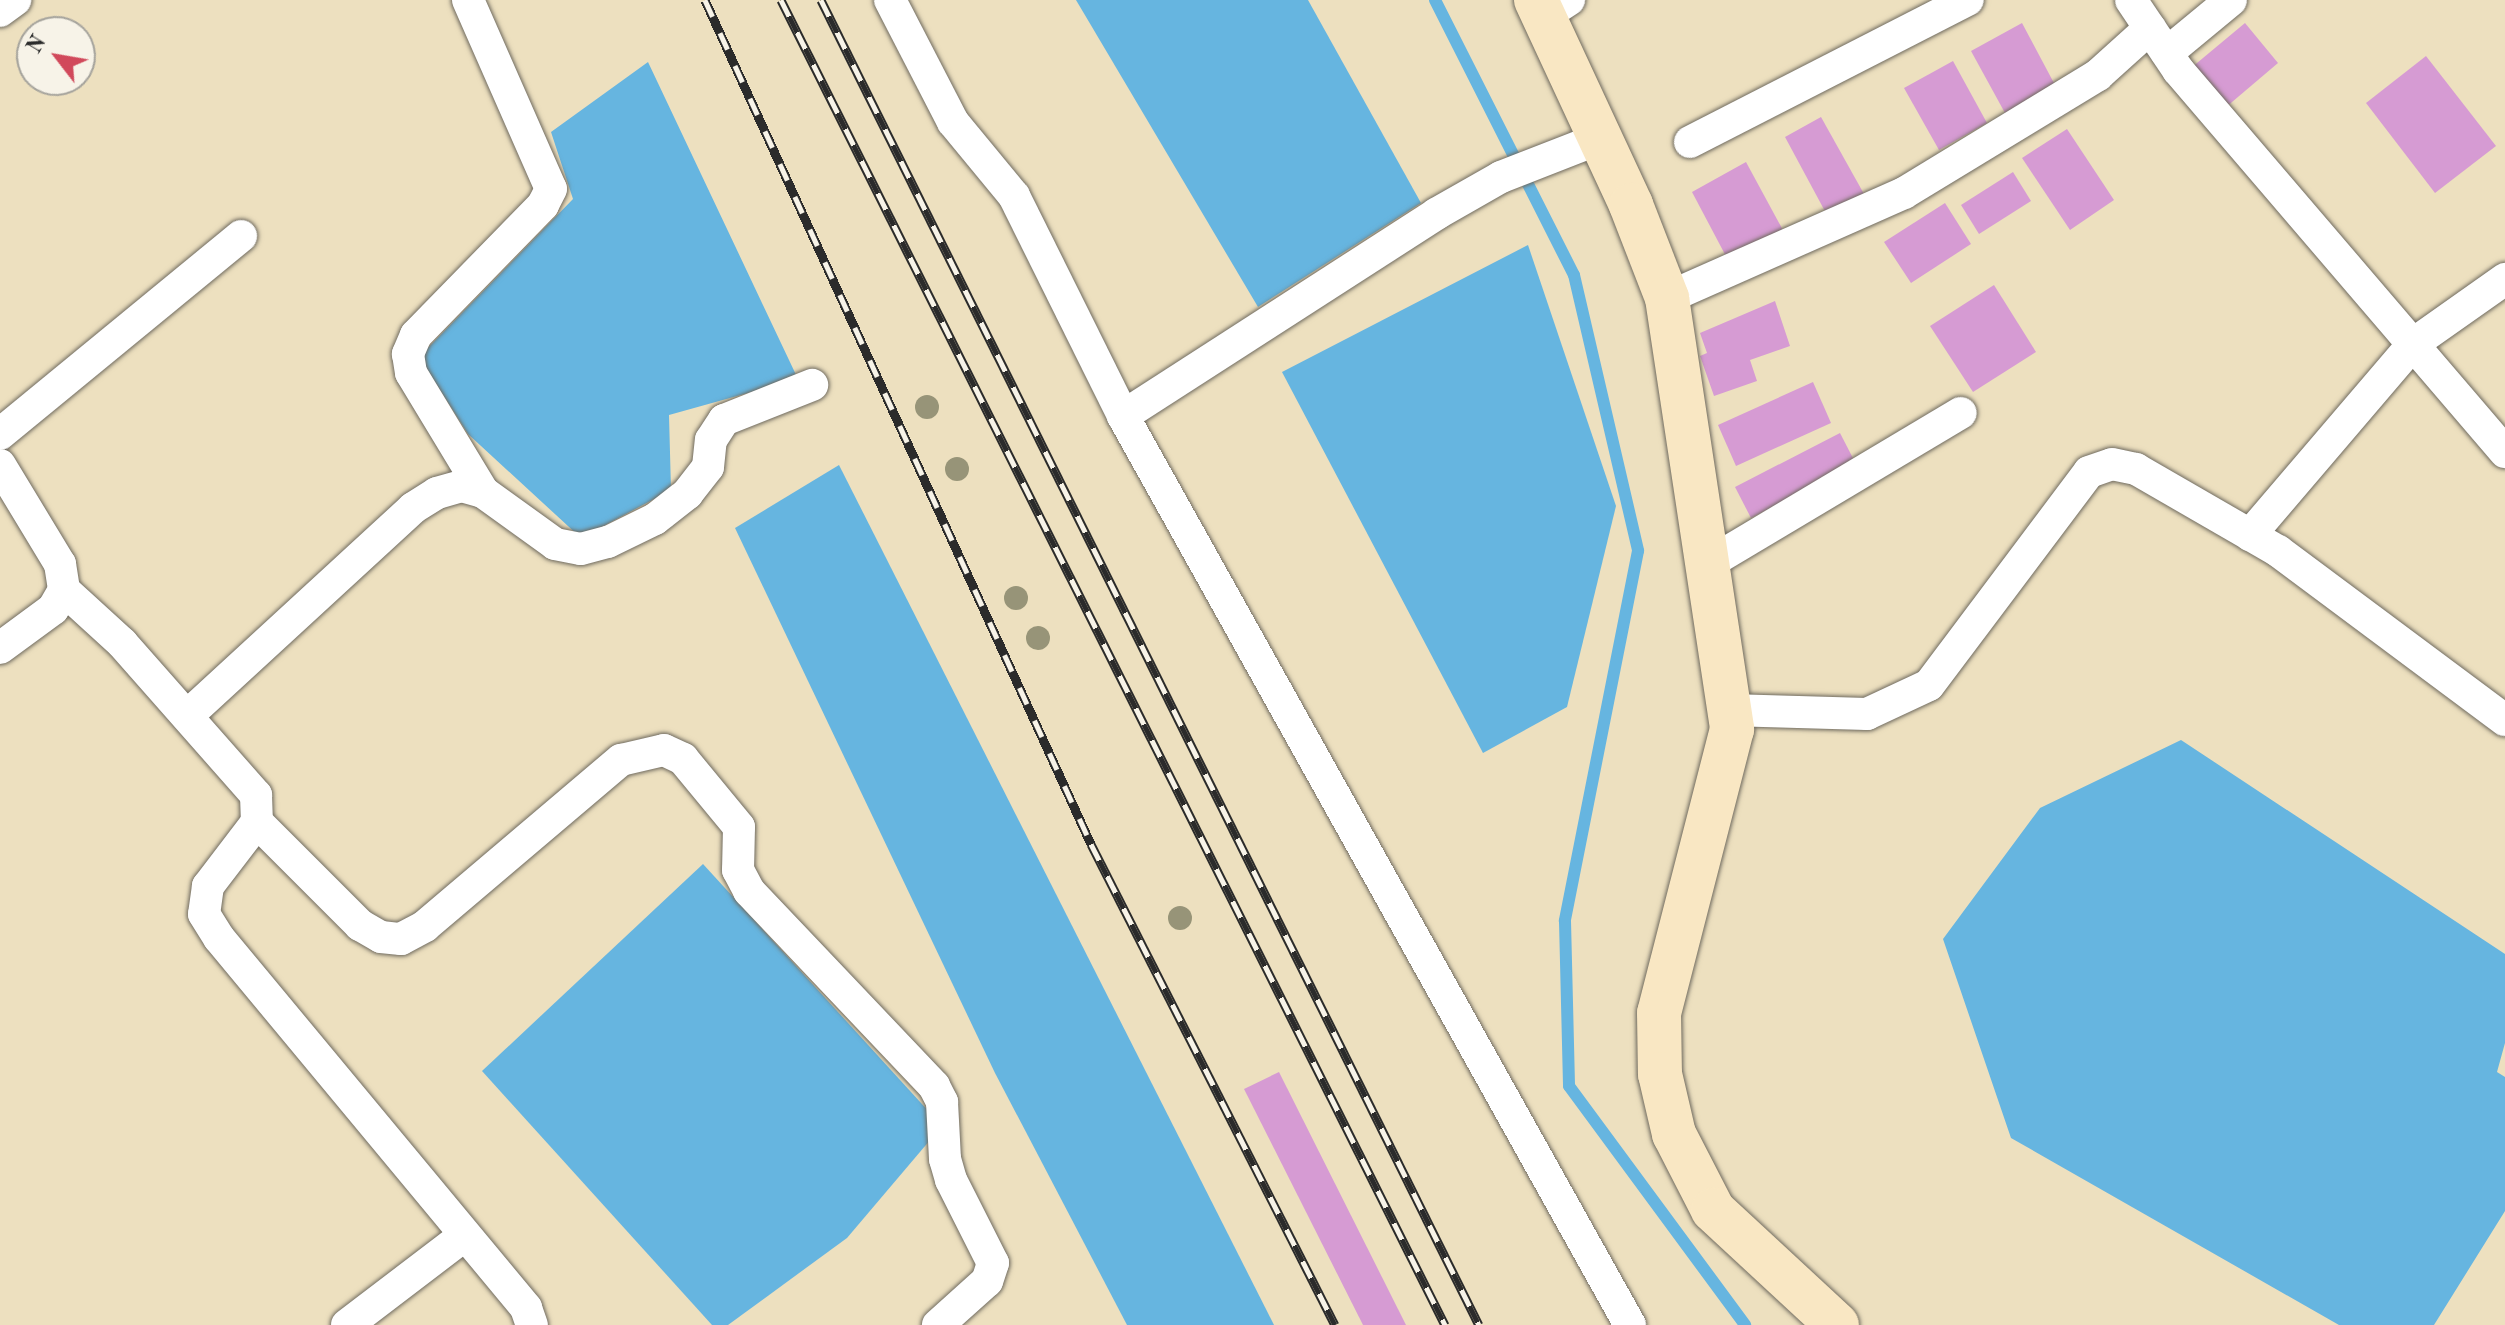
<!DOCTYPE html>
<html>
<head>
<meta charset="utf-8">
<style>
  body { margin:0 }
  #map { position:relative; width:2505px; height:1325px; overflow:hidden; background:#ede0bf; font-family:"Old Standard TT",serif }
  div>[style] { position:absolute }
  .water>* { inset:0; background:#66b5e0 }
  .stream>* { height:12px; margin:-6px; padding:0 6px; transform-origin:6px; border-radius:6px; background:#66b5e0 }
  .building>* { inset:0; background:#d69bd3 }
  .roads { filter:drop-shadow(0 0 2px #6f6a5f) drop-shadow(0 0 2px #6f6a5f) }
  .street>* { height:32px; margin:-16px; padding:0 16px; transform-origin:16px; border-radius:16px; background:#fff }
  .secondary>* { height:44px; margin:-22px; padding:0 22px; transform-origin:22px; border-radius:22px; background:#f9e7c3 }
  .rail>* { height:9px; margin-top:-4.5px; transform-origin:0; background:repeating-linear-gradient(90deg,#f7f3e8 0 18px,#2b2b2b 0 36px); box-sizing:border-box; border-block:2px solid #2b2b2b }
  .trees>* { width:24px; height:24px; margin:-12px; border-radius:50%; background:#979478 }
  span { translate:-50% -50%; white-space:nowrap; text-align:center; line-height:1.15; -webkit-text-stroke:6px #f7f3e8; paint-order:stroke }
  .north { position:absolute; left:16px; top:16px; width:80px; height:80px; box-sizing:border-box; background:#f7f3e8; border:2px solid #a5a39c; border-radius:50%; rotate:301deg; font-size:22px; font-weight:700; line-height:32px; text-align:center; color:#2b2b2b }
  .north::after { content:''; display:block; margin:auto; width:28px; height:36px; background:#d1495b; clip-path:polygon(50% 0,100% 100%,50% 72%,0 100%) }
</style>
</head>
<body>
<div id="map">
  <div class="water">
    <div style="clip-path:polygon(1076px 0,1308px 0,1421px 203px,1258px 307px)"></div>
    <div style="clip-path:polygon(648px 62px,798px 379px,669px 415px,671px 490px,581px 538px,468px 434px,419px 357px,573px 199px,551px 132px)"></div>
    <div style="clip-path:polygon(1528px 245px,1616px 506px,1567px 707px,1483px 753px,1282px 372px)"></div>
    <div style="clip-path:polygon(839px 465px,1274px 1325px,1127px 1325px,995px 1073px,735px 528px)"></div>
    <div style="clip-path:polygon(2181px 740px,2505px 954px,2505px 1043px,2497px 1072px,2505px 1077px,2505px 1211px,2434px 1325px,2339px 1325px,2011px 1138px,1943px 939px,2040px 808px)"></div>
    <div style="clip-path:polygon(703px 864px,942px 1126px,847px 1238px,728px 1325px,712px 1325px,482px 1071px)"></div>
  </div>
  <div class="stream">
    <div style="left:1435px;top:0;width:308px;rotate:63.2deg"></div>
    <div style="left:1574px;top:275px;width:283px;rotate:76.9deg"></div>
    <div style="left:1638px;top:551px;width:377px;rotate:101.2deg"></div>
    <div style="left:1565px;top:921px;width:165px;rotate:88.6deg"></div>
    <div style="left:1569px;top:1086px;width:297px;rotate:53.6deg"></div>
  </div>
  <div class="building">
    <div style="clip-path:polygon(2022px 23px,2055px 85px,2005px 113px,1971px 51px)"></div>
    <div style="clip-path:polygon(2245px 23px,2278px 63px,2225px 108px,2191px 68px)"></div>
    <div style="clip-path:polygon(2426px 56px,2496px 146px,2435px 193px,2366px 103px)"></div>
    <div style="clip-path:polygon(1953px 61px,1987px 123px,1939px 150px,1904px 88px)"></div>
    <div style="clip-path:polygon(1821px 117px,1864px 194px,1827px 215px,1785px 137px)"></div>
    <div style="clip-path:polygon(2067px 129px,2114px 200px,2070px 230px,2022px 158px)"></div>
    <div style="clip-path:polygon(1746px 162px,1784px 232px,1729px 262px,1692px 192px)"></div>
    <div style="clip-path:polygon(2013px 172px,2031px 201px,1979px 234px,1961px 205px)"></div>
    <div style="clip-path:polygon(1945px 203px,1971px 244px,1911px 283px,1884px 242px)"></div>
    <div style="clip-path:polygon(1994px 285px,2036px 352px,1973px 392px,1930px 326px)"></div>
    <div style="clip-path:polygon(1775px 301px,1790px 346px,1750px 360px,1757px 381px,1714px 396px,1700px 356px,1707px 353px,1700px 333px)"></div>
    <div style="clip-path:polygon(1813px 382px,1831px 423px,1736px 466px,1718px 425px)"></div>
    <div style="clip-path:polygon(1840px 433px,1856px 464px,1751px 518px,1735px 487px)"></div>
    <div style="clip-path:polygon(1279px 1072px,1406px 1325px,1363px 1325px,1244px 1089px)"></div>
  </div>
  <div class="roads">
    <div class="street">
      <div style="left:468px;top:0;width:206px;rotate:66.3deg"></div>
      <div style="left:551px;top:189px;width:18px;rotate:117deg"></div>
      <div style="left:543px;top:205px;width:182px;rotate:134.3deg"></div>
      <div style="left:416px;top:335px;width:21px;rotate:113deg"></div>
      <div style="left:408px;top:354px;width:19px;rotate:81deg"></div>
      <div style="left:411px;top:373px;width:139px;rotate:58.8deg"></div>
      <div style="left:890px;top:0;width:137px;rotate:62.7deg"></div>
      <div style="left:953px;top:122px;width:96px;rotate:50.5deg"></div>
      <div style="left:1014px;top:196px;width:246px;rotate:63.6deg"></div>
      <div style="left:1123px;top:416px;width:1041px;rotate:60.85deg"></div>
      <div style="left:2131px;top:0;width:84px;rotate:56.1deg"></div>
      <div style="left:2178px;top:70px;width:503px;rotate:49.44deg"></div>
      <div style="left:0;top:11px;width:19px;rotate:-36deg"></div>
      <div style="left:1544px;top:16px;width:30px;rotate:-33deg"></div>
      <div style="left:2167px;top:53px;width:83px;rotate:-39.6deg"></div>
      <div style="left:1690px;top:142px;width:312px;rotate:-27.1deg"></div>
      <div style="left:1667px;top:298px;width:259px;rotate:-23.9deg"></div>
      <div style="left:1904px;top:193px;width:227px;rotate:-31.3deg"></div>
      <div style="left:2098px;top:75px;width:70px;rotate:-42.1deg"></div>
      <div style="left:1123px;top:416px;width:373px;rotate:-32.8deg"></div>
      <div style="left:1436px;top:214px;width:75px;rotate:-29.6deg"></div>
      <div style="left:1501px;top:177px;width:107px;rotate:-21.3deg"></div>
      <div style="left:0;top:434px;width:312px;rotate:-39.4deg"></div>
      <div style="left:0;top:465px;width:116px;rotate:58.8deg"></div>
      <div style="left:60px;top:564px;width:26px;rotate:81deg"></div>
      <div style="left:64px;top:590px;width:22px;rotate:120deg"></div>
      <div style="left:53px;top:609px;width:66px;rotate:143.7deg"></div>
      <div style="left:2250px;top:535px;width:251px;rotate:-49.5deg"></div>
      <div style="left:2413px;top:344px;width:113px;rotate:-35.2deg"></div>
      <div style="left:1709px;top:563px;width:293px;rotate:-30.8deg"></div>
      <div style="left:64px;top:590px;width:79px;rotate:42.4deg"></div>
      <div style="left:122px;top:643px;width:203px;rotate:48.6deg"></div>
      <div style="left:256px;top:795px;width:27px;rotate:88deg"></div>
      <div style="left:257px;top:822px;width:81px;rotate:127.4deg"></div>
      <div style="left:208px;top:886px;width:28px;rotate:98deg"></div>
      <div style="left:204px;top:914px;width:28px;rotate:58deg"></div>
      <div style="left:219px;top:938px;width:481px;rotate:50.3deg"></div>
      <div style="left:526px;top:1308px;width:18px;rotate:71deg"></div>
      <div style="left:1729px;top:710px;width:138px;rotate:1.7deg"></div>
      <div style="left:1867px;top:714px;width:68px;rotate:-25.1deg"></div>
      <div style="left:1929px;top:685px;width:266px;rotate:-53.1deg"></div>
      <div style="left:2089px;top:472px;width:24px;rotate:-19deg"></div>
      <div style="left:2112px;top:464px;width:25px;rotate:12deg"></div>
      <div style="left:2136px;top:469px;width:164px;rotate:30deg"></div>
      <div style="left:2278px;top:551px;width:283px;rotate:36.7deg"></div>
      <div style="left:187px;top:716px;width:307px;rotate:-42.6deg"></div>
      <div style="left:413px;top:508px;width:28px;rotate:-32deg"></div>
      <div style="left:437px;top:493px;width:26px;rotate:-16deg"></div>
      <div style="left:462px;top:486px;width:22px;rotate:16deg"></div>
      <div style="left:483px;top:492px;width:89px;rotate:35.8deg"></div>
      <div style="left:555px;top:544px;width:26px;rotate:11deg"></div>
      <div style="left:581px;top:549px;width:28px;rotate:-15deg"></div>
      <div style="left:608px;top:542px;width:52px;rotate:-26.1deg"></div>
      <div style="left:655px;top:519px;width:41px;rotate:-38deg"></div>
      <div style="left:687px;top:494px;width:34px;rotate:-52deg"></div>
      <div style="left:708px;top:467px;width:27px;rotate:-84deg"></div>
      <div style="left:711px;top:440px;width:24px;rotate:-57deg"></div>
      <div style="left:724px;top:420px;width:95px;rotate:-21.7deg"></div>
      <div style="left:257px;top:822px;width:146px;rotate:45deg"></div>
      <div style="left:360px;top:925px;width:24px;rotate:30deg"></div>
      <div style="left:381px;top:937px;width:20px;rotate:6deg"></div>
      <div style="left:401px;top:939px;width:27px;rotate:-28deg"></div>
      <div style="left:425px;top:926px;width:257px;rotate:-40.3deg"></div>
      <div style="left:621px;top:760px;width:44px;rotate:-13.1deg"></div>
      <div style="left:664px;top:750px;width:21px;rotate:25deg"></div>
      <div style="left:683px;top:759px;width:88px;rotate:50.5deg"></div>
      <div style="left:739px;top:827px;width:43px;rotate:91.3deg"></div>
      <div style="left:738px;top:870px;width:24px;rotate:62deg"></div>
      <div style="left:749px;top:891px;width:269px;rotate:46.5deg"></div>
      <div style="left:934px;top:1086px;width:18px;rotate:63deg"></div>
      <div style="left:942px;top:1102px;width:57px;rotate:87deg"></div>
      <div style="left:945px;top:1159px;width:22px;rotate:74deg"></div>
      <div style="left:951px;top:1180px;width:93px;rotate:63.2deg"></div>
      <div style="left:993px;top:1263px;width:19px;rotate:108deg"></div>
      <div style="left:987px;top:1281px;width:66px;rotate:138.1deg"></div>
      <div style="left:347px;top:1325px;width:148px;rotate:-37.3deg"></div>
    </div>
    <div class="secondary">
      <div style="left:1536px;top:0;width:226px;rotate:65.1deg"></div>
      <div style="left:1631px;top:205px;width:100px;rotate:68.8deg"></div>
      <div style="left:1667px;top:298px;width:436px;rotate:81.4deg"></div>
      <div style="left:1732px;top:729px;width:293px;rotate:104.4deg"></div>
      <div style="left:1659px;top:1013px;width:61px;rotate:89.1deg"></div>
      <div style="left:1660px;top:1074px;width:62px;rotate:76.9deg"></div>
      <div style="left:1674px;top:1134px;width:85px;rotate:62.8deg"></div>
      <div style="left:1713px;top:1210px;width:169px;rotate:42.8deg"></div>
    </div>
  </div>
  <div class="rail">
    <div style="left:705px;top:0;width:928px;rotate:65.42deg"></div>
    <div style="left:1091px;top:844px;width:539px;rotate:63.1deg"></div>
    <div style="left:781px;top:0;width:1482px;rotate:63.38deg"></div>
    <div style="left:821px;top:0;width:1479px;rotate:63.59deg"></div>
  </div>
  <div class="trees">
    <div style="left:927px;top:407px"></div>
    <div style="left:957px;top:469px"></div>
    <div style="left:1016px;top:598px"></div>
    <div style="left:1038px;top:638px"></div>
    <div style="left:1180px;top:918px"></div>
  </div>
  <div class="north">N</div>
</div>
</body>
</html>
